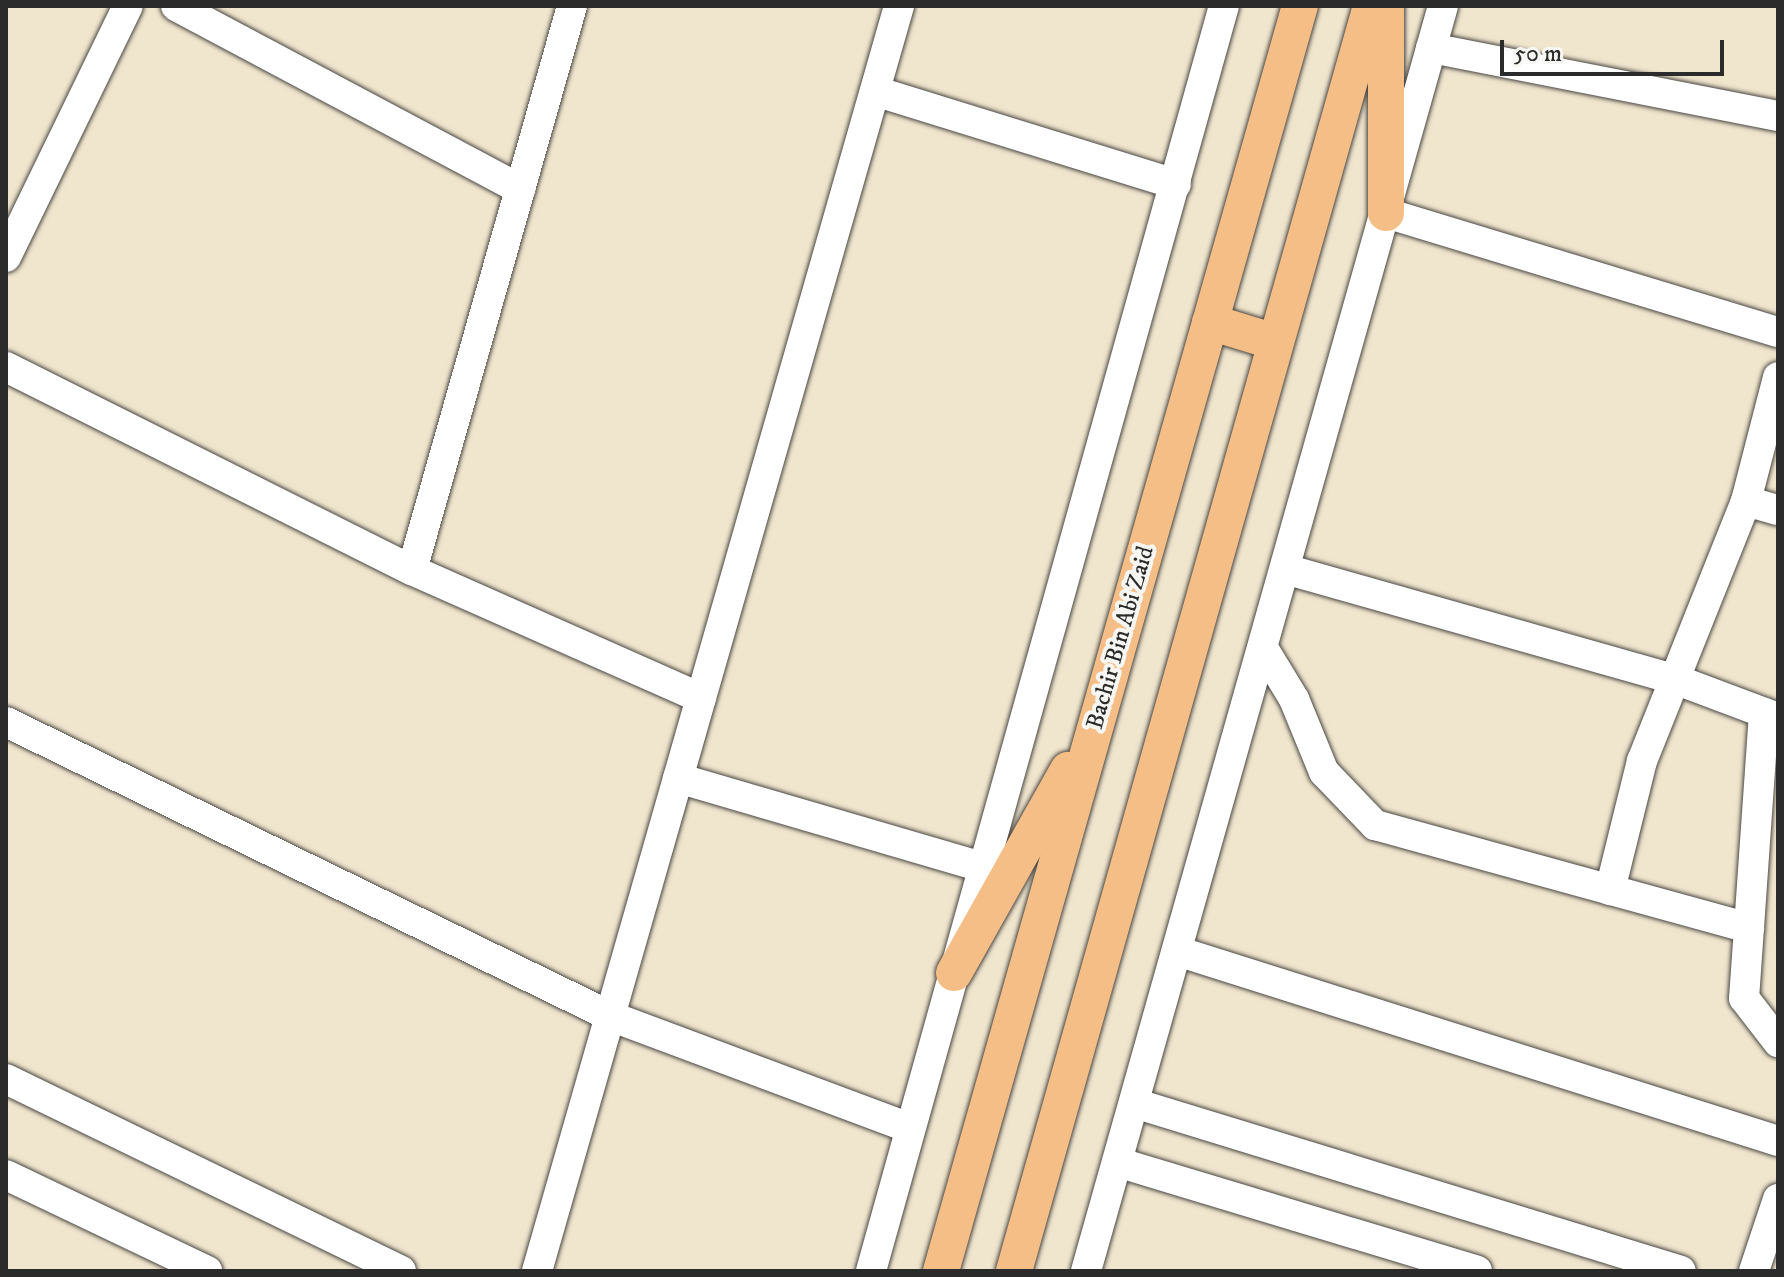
<!DOCTYPE html>
<html>
<head>
<meta charset="utf-8">
<style>
  body { margin:0 }
  #map { position:relative; width:1784px; height:1277px; overflow:hidden; background:#f0e5cd; font-family:"IM FELL DW Pica",serif }
  div>[style] { position:absolute }
  .roads { filter:drop-shadow(0 0 2px #494743) drop-shadow(0 0 2px #494743) }
  .minor>* { height:30px; margin:-15px; padding:0 15px; transform-origin:15px; border-radius:15px; background:#fff }
  .major>* { height:36px; margin:-18px; padding:0 18px; transform-origin:18px; border-radius:18px; background:#f6be87 }
  span { translate:-50% -50%; white-space:nowrap; text-align:center; line-height:1.15; -webkit-text-stroke:8px #f6f6f2; paint-order:stroke }
  .street-label { font-size:24px; color:#2b2b2b }
  .frame { position:absolute; inset:0; border:8px solid #2b2b2b; pointer-events:none }
  .scale { position:absolute; left:1500px; top:40px; width:224px; height:36px; box-sizing:border-box; border:4px solid #2b2b2b; border-top:0; padding-left:10px; font-size:24px; line-height:28px; white-space:nowrap; color:#2b2b2b; -webkit-text-stroke:6px #f6f6f2; paint-order:stroke }
</style>
</head>
<body>
<div id="map">
  <div class="roads">
    <div class="minor">
      <div style="left:176px;top:6px;width:390px;rotate:28deg"></div>
      <div style="left:1431px;top:48px;width:354px;rotate:11.1deg"></div>
      <div style="left:875px;top:91px;width:315px;rotate:17.2deg"></div>
      <div style="left:1386px;top:213px;width:410px;rotate:16.9deg"></div>
      <div style="left:6px;top:257px;width:279px;rotate:-64.1deg"></div>
      <div style="left:6px;top:367px;width:454px;rotate:26.6deg"></div>
      <div style="left:412px;top:570px;width:316px;rotate:23.9deg"></div>
      <div style="left:1746px;top:501px;width:33px;rotate:16deg"></div>
      <div style="left:1285px;top:569px;width:407px;rotate:15.8deg"></div>
      <div style="left:1677px;top:680px;width:108px;rotate:20.6deg"></div>
      <div style="left:412px;top:570px;width:586px;rotate:-74.16deg"></div>
      <div style="left:1263px;top:648px;width:60px;rotate:58.7deg"></div>
      <div style="left:1294px;top:699px;width:79px;rotate:67.7deg"></div>
      <div style="left:1324px;top:772px;width:74px;rotate:46.1deg"></div>
      <div style="left:1375px;top:825px;width:388px;rotate:15.4deg"></div>
      <div style="left:1764px;top:713px;width:286px;rotate:94deg"></div>
      <div style="left:1744px;top:998px;width:56px;rotate:52.3deg"></div>
      <div style="left:6px;top:722px;width:672px;rotate:25.95deg"></div>
      <div style="left:610px;top:1016px;width:320px;rotate:20.5deg"></div>
      <div style="left:678px;top:778px;width:320px;rotate:16.3deg"></div>
      <div style="left:1610px;top:890px;width:133px;rotate:-76.1deg"></div>
      <div style="left:1642px;top:761px;width:280px;rotate:-68.2deg"></div>
      <div style="left:1746px;top:501px;width:128px;rotate:-75.5deg"></div>
      <div style="left:1177px;top:951px;width:630px;rotate:17.54deg"></div>
      <div style="left:6px;top:1079px;width:439px;rotate:25.9deg"></div>
      <div style="left:1134px;top:1103px;width:572px;rotate:17.07deg"></div>
      <div style="left:1117px;top:1162px;width:376px;rotate:16.8deg"></div>
      <div style="left:6px;top:1175px;width:223px;rotate:25.5deg"></div>
      <div style="left:537px;top:1271px;width:1316px;rotate:-74.03deg"></div>
      <div style="left:871px;top:1271px;width:1313px;rotate:-74.41deg"></div>
      <div style="left:1086px;top:1271px;width:1314px;rotate:-74.24deg"></div>
      <div style="left:1754px;top:1271px;width:76px;rotate:-71.6deg"></div>
    </div>
    <div class="major">
      <div style="left:1386px;top:213px;width:207px;rotate:-90deg"></div>
      <div style="left:1210px;top:322px;width:68px;rotate:17.1deg"></div>
      <div style="left:954px;top:973px;width:233px;rotate:-60.7deg"></div>
      <div style="left:941px;top:1271px;width:1315px;rotate:-74.16deg"></div>
      <div style="left:1014px;top:1271px;width:1314px;rotate:-74.24deg"></div>
    </div>
  </div>
  <div class="street-label">
    <span style="left:1121px;top:638px;rotate:-74deg">Bachir Bin Abi Zaid</span>
  </div>
  <div class="frame"></div>
  <div class="scale">50 m</div>
</div>
</body>
</html>
